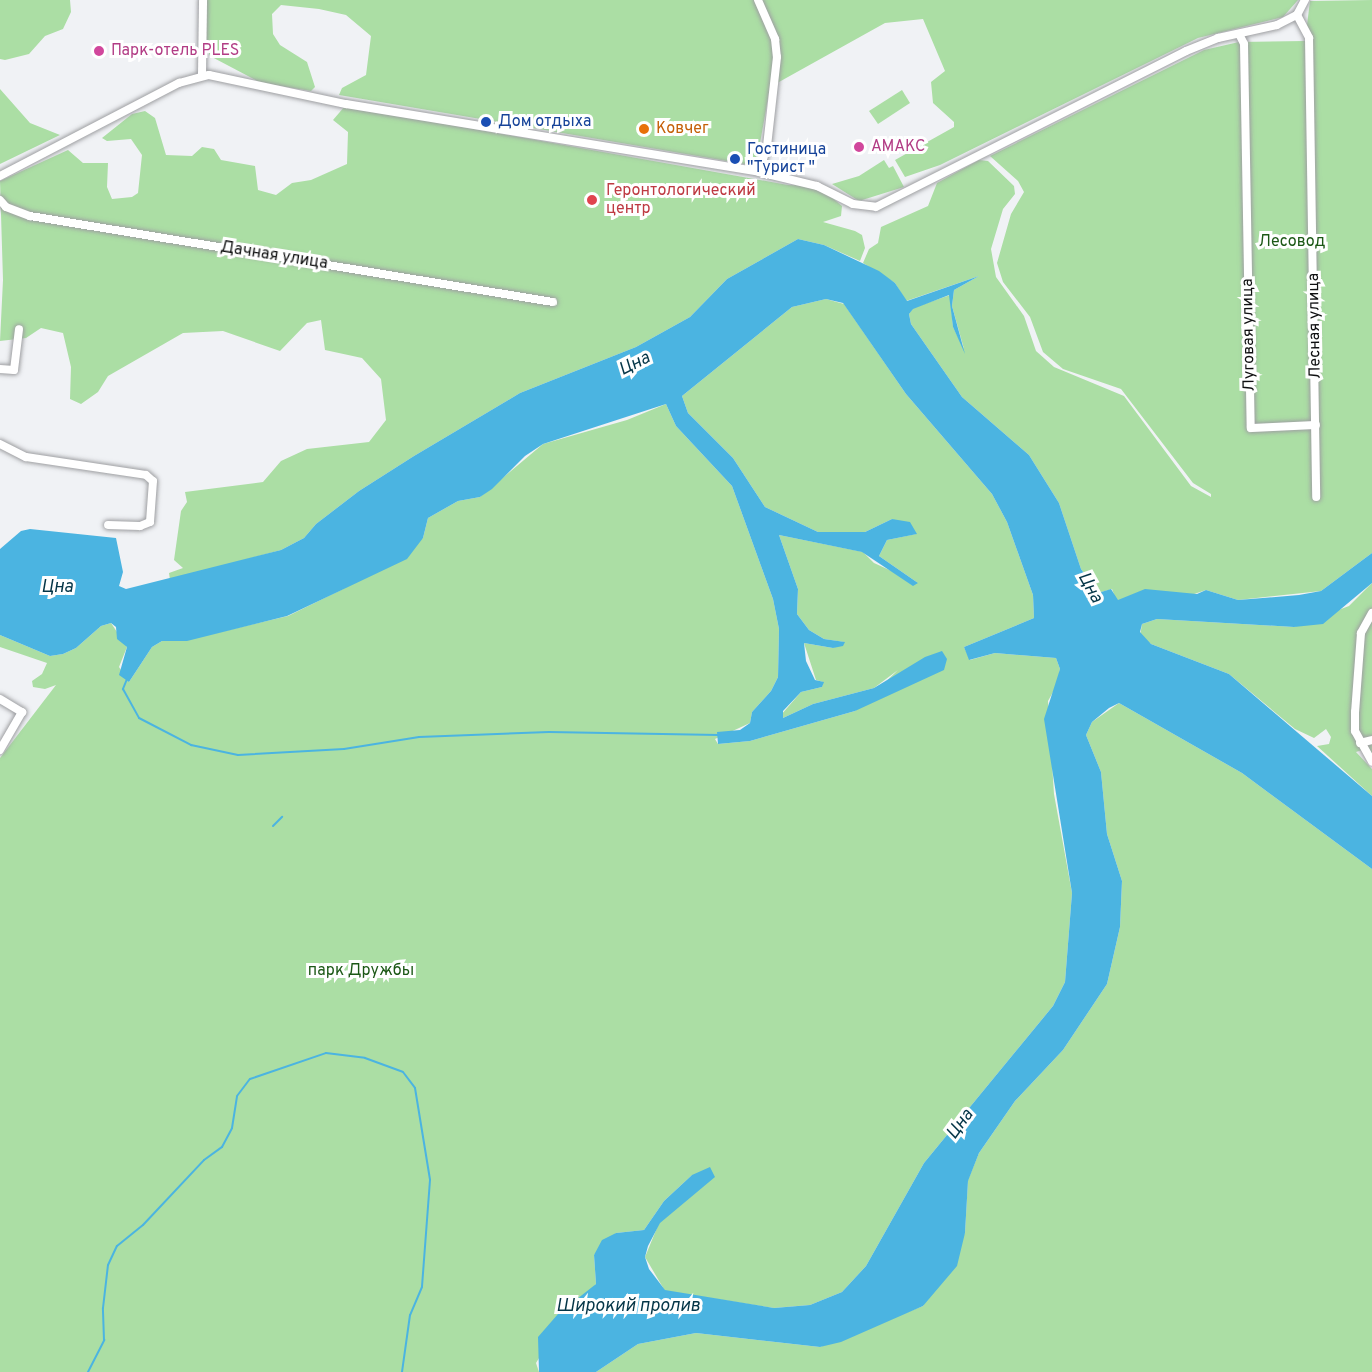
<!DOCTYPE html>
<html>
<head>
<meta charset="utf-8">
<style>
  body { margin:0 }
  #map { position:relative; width:1372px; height:1372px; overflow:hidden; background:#f0f2f5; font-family:Overpass,sans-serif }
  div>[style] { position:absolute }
  .green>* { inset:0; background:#abdea4 }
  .water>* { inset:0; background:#4bb4e1 }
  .stream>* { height:2px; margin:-1px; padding:0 1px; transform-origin:1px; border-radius:1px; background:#4bb4e1 }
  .roads { filter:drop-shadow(0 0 2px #9e9fa2) drop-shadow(0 0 2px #9e9fa2) }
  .minor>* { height:8px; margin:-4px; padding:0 4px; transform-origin:4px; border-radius:4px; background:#fff }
  .dots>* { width:16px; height:16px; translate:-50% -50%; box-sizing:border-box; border:3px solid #fff; border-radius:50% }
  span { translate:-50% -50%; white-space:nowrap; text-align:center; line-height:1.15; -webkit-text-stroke:6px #fff; paint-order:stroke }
  .hotel-label { font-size:16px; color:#b23c85 }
  .left { translate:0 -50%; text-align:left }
  .transit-label { font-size:16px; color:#164399 }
  .food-label { font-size:16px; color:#c56008 }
  .health-label { font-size:16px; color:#be3a42 }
  .park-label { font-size:16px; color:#1c5816 }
  .street-label { font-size:16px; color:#0f1011 }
  .water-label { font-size:18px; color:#043547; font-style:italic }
</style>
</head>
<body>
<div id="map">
  <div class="green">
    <div style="clip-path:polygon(0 0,70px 0,71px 12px,63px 29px,45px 36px,29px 54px,5px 60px,0 59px)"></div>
    <div style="clip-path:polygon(205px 0,1298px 0,1283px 17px,1198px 38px,940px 165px,905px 177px,895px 160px,954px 127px,954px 122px,933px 103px,931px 82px,945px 71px,923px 19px,885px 23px,770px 87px,756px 166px,339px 95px,342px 88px,366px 75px,371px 36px,346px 15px,319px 9px,281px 5px,272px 14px,273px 34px,280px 45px,307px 62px,315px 87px,311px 91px,261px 83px,210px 56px,204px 42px)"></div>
    <div style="clip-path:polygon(1372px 0,1372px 553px,1321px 591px,1238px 600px,1206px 590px,1123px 618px,1112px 589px,1098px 593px,1081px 569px,1059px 503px,1029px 455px,962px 397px,911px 324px,909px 314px,913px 308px,950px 295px,953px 327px,964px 349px,952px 306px,954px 290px,979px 276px,906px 301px,895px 283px,863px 263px,869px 249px,878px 243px,881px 227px,928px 206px,937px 183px,979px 160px,988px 161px,1014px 186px,1015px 194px,1003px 209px,991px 249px,996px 277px,1024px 316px,1036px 351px,1054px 367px,1124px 396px,1191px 486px,1211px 497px,1211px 494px,1193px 483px,1121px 389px,1063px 369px,1043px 352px,1030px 317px,1003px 282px,997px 263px,1011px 214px,1024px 192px,1018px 181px,990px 156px,1204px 50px,1239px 42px,1305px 41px,1310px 1px)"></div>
    <div style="clip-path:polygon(0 89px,30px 123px,60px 135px,0 164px)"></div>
    <div style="clip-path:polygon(902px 90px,910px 103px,878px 124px,869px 111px)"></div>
    <div style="clip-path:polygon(345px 106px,788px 185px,818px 186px,842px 206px,841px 216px,823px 222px,855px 231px,862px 235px,865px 248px,860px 261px,824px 245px,798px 239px,727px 279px,690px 317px,636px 347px,520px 393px,414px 456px,359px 491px,316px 524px,304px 538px,281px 550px,170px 580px,169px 573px,183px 568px,174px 560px,181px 511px,187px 502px,185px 492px,263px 482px,281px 461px,307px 449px,369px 442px,386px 420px,381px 379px,362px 358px,325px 350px,321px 320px,307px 323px,280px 351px,223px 331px,183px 333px,108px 376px,98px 392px,81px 404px,70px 399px,71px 367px,63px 333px,41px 328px,26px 338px,0 341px,3px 280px,0 181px,68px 150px,83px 163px,108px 163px,107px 187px,112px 199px,132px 197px,138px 193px,142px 155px,131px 139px,107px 141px,102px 138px,132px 114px,145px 111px,155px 118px,166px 155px,192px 156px,202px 147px,214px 149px,221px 160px,255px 166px,258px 190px,276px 195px,292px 183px,311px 180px,347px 164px,348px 132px,333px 120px)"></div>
    <div style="clip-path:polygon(884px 160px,889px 168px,893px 166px,904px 187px,859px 201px,832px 184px,859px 176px)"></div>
    <div style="clip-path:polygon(826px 299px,844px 304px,906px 394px,992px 494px,1007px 522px,1033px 595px,1034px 618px,964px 647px,970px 660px,995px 653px,1056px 658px,1060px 669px,1057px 685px,1048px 701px,1054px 794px,1072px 893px,1065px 982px,1053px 1006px,924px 1163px,866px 1266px,842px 1292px,810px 1305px,774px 1308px,665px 1291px,645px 1257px,659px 1223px,679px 1203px,692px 1175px,664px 1201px,644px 1230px,616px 1233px,594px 1255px,596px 1284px,588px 1294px,574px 1300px,536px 1363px,539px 1372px,0 1372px,0 758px,56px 685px,45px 689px,33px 687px,32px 681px,42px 674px,47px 663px,0 647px,0 635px,50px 656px,63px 654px,76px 648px,101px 626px,111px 623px,127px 647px,119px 667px,129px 682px,152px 647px,162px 641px,187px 640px,288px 616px,343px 589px,423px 538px,428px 518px,458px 501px,480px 497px,543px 444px,627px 420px,666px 404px,676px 426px,732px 486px,773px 599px,779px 629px,778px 677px,771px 691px,752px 712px,750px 723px,715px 739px,718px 744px,750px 741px,855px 711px,898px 670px,874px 688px,813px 704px,783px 718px,781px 715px,801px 692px,822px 687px,823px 682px,816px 680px,804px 643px,833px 648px,844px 642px,824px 639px,809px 630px,797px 614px,798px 589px,779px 535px,863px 552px,874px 563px,918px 583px,879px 556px,887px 540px,916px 534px,892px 519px,865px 532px,818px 532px,765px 507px,733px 458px,688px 413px,682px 396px,792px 307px)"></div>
    <div style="clip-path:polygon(1372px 583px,1372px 758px,1365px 749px,1356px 752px,1372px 769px,1372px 796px,1317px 746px,1329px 744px,1331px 737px,1326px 729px,1314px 738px,1295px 729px,1229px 674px,1151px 644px,1140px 636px,1142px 624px,1157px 619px,1294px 627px,1349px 606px)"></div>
    <div style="clip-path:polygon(1119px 703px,1242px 773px,1372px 869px,1372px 1372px,596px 1372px,638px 1344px,696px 1333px,820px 1347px,923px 1306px,965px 1233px,968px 1180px,979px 1153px,1015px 1101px,1063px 1050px,1107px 984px,1120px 927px,1122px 881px,1107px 834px,1101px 772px,1086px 735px,1092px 722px)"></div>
  </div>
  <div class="water">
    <div style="clip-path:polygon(798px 239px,824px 245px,879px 271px,895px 283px,907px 301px,979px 276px,954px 290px,952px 306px,965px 354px,953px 327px,949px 295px,913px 309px,909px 314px,911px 324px,962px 397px,1029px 455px,1059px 503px,1081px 569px,1098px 593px,1111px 589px,1118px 600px,1145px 589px,1197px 594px,1206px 590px,1238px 600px,1299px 595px,1321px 591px,1372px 553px,1372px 583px,1323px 624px,1294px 627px,1157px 619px,1142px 624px,1140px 632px,1151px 644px,1229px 674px,1372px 796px,1372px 869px,1242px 773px,1119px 703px,1109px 708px,1092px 722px,1086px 735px,1101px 772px,1107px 834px,1122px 881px,1120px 927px,1107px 984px,1063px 1050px,1015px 1101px,979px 1153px,968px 1181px,965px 1233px,957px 1266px,923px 1306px,841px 1342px,820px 1347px,696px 1333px,638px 1344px,596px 1372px,539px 1372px,538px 1337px,558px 1314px,596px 1284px,594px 1255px,602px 1240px,616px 1233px,644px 1230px,664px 1201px,692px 1175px,710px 1167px,715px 1177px,660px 1223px,648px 1246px,645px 1257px,649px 1269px,665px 1290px,774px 1308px,810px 1305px,842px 1292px,866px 1266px,924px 1163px,1053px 1006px,1065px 982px,1072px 893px,1044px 719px,1060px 669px,1056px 658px,995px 653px,969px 660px,964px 647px,1034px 618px,1033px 595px,1007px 522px,992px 494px,906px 394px,843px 303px,826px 299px,792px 307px,682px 396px,688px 413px,733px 458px,765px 507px,818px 532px,865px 532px,892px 519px,910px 522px,917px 534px,887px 540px,879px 556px,918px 583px,913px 586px,862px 552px,779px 535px,798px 589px,797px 614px,809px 630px,824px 639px,845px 642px,843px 646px,833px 648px,804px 643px,806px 661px,815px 680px,824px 682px,822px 687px,801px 692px,783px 711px,783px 718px,813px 704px,874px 688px,925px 657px,942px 651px,947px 659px,944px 670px,855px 711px,750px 741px,718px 744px,717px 732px,740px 730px,750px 723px,752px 712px,771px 691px,778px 677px,779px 629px,773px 599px,732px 486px,676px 426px,666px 404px,543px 444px,525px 456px,492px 489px,480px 497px,458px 501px,428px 518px,423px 538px,407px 559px,287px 616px,187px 641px,162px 641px,152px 647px,129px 682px,119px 675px,127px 647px,117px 639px,116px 627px,111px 623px,101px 626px,76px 648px,63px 654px,50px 656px,0 635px,0 549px,21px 531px,30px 529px,116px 538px,123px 572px,119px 586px,126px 589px,281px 550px,304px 538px,316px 524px,359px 491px,414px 456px,520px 393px,636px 347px,690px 317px,727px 279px)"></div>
  </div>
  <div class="stream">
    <div style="left:127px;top:679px;width:11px;rotate:112deg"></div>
    <div style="left:123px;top:689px;width:33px;rotate:61deg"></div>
    <div style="left:139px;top:718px;width:59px;rotate:27.4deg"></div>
    <div style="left:191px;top:745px;width:48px;rotate:12deg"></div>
    <div style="left:238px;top:755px;width:106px;rotate:-3.2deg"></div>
    <div style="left:344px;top:749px;width:76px;rotate:-9.1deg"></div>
    <div style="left:419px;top:737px;width:130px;rotate:-2.2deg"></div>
    <div style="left:549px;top:732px;width:170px;rotate:1deg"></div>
    <div style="left:273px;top:826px;width:13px;rotate:-45deg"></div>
    <div style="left:88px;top:1372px;width:36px;rotate:-63deg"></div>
    <div style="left:104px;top:1340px;width:32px;rotate:-92deg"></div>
    <div style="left:103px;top:1308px;width:43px;rotate:-83.4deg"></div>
    <div style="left:108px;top:1265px;width:21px;rotate:-65deg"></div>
    <div style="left:117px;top:1246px;width:33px;rotate:-39deg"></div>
    <div style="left:143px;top:1225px;width:89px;rotate:-46.8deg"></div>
    <div style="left:204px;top:1160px;width:22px;rotate:-36deg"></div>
    <div style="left:222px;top:1147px;width:21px;rotate:-62deg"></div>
    <div style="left:232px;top:1128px;width:32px;rotate:-81deg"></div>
    <div style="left:237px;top:1096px;width:21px;rotate:-53deg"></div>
    <div style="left:250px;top:1079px;width:80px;rotate:-18.9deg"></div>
    <div style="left:326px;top:1053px;width:39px;rotate:7deg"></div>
    <div style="left:365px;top:1058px;width:40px;rotate:20.2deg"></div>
    <div style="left:403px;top:1072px;width:20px;rotate:53deg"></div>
    <div style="left:415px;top:1088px;width:93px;rotate:80.7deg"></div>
    <div style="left:430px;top:1180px;width:107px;rotate:94.3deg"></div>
    <div style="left:422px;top:1287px;width:30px;rotate:113deg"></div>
    <div style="left:410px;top:1315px;width:58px;rotate:98deg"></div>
  </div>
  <div class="roads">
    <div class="minor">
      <div style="left:758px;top:0;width:43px;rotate:66.4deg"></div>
      <div style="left:775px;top:39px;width:18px;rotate:84deg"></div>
      <div style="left:777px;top:57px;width:90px;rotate:96.4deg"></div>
      <div style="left:767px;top:146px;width:27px;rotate:107deg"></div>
      <div style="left:1297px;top:15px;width:26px;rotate:62deg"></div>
      <div style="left:1309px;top:38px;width:459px;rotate:89.1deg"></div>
      <div style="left:1239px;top:34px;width:11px;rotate:63deg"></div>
      <div style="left:1244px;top:44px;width:384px;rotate:89deg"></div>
      <div style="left:1251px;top:428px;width:65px;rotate:-2.6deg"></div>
      <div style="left:202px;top:75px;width:75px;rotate:-89.2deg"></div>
      <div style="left:0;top:176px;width:202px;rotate:-27.5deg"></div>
      <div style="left:179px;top:83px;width:31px;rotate:-15deg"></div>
      <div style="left:209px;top:75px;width:140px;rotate:12deg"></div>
      <div style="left:346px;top:104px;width:419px;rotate:9.3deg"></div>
      <div style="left:759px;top:172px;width:60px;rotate:13.6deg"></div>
      <div style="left:817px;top:186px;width:40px;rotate:26.6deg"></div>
      <div style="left:853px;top:204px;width:23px;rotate:7deg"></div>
      <div style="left:876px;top:207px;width:347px;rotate:-26.7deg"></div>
      <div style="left:1186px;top:51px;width:35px;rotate:-22deg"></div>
      <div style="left:1218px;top:38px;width:60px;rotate:-12.4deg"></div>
      <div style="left:1277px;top:25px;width:22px;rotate:-27deg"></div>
      <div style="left:1297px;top:15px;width:17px;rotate:-62deg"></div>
      <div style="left:0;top:200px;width:9px;rotate:49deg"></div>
      <div style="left:6px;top:207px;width:26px;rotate:21deg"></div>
      <div style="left:30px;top:216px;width:530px;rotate:9.34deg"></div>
      <div style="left:0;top:369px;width:14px;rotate:4deg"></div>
      <div style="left:14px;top:370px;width:41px;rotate:-83deg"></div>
      <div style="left:0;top:444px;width:29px;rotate:27deg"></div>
      <div style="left:26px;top:457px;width:121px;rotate:8.5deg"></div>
      <div style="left:146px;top:475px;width:9px;rotate:41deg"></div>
      <div style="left:153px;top:481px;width:41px;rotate:94.2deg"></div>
      <div style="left:150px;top:522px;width:11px;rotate:158deg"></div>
      <div style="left:140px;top:526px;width:32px;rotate:-178deg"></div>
      <div style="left:1372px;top:613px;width:23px;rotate:119deg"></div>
      <div style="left:1361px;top:633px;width:79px;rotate:94.3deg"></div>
      <div style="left:1355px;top:712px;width:19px;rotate:90deg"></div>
      <div style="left:1355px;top:731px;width:35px;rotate:61deg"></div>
      <div style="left:0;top:699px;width:26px;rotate:31deg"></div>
      <div style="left:22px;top:712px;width:44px;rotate:120.1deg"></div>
      <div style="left:1360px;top:743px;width:12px;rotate:-14deg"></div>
    </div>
  </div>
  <div class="dots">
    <div style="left:99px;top:51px;background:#d1479c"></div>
    <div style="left:486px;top:122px;background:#1a4fb4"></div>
    <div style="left:644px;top:129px;background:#e8710a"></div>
    <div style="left:859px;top:147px;background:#d1479c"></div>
    <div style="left:735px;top:159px;background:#1a4fb4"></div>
    <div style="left:592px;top:200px;background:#e0444e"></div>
  </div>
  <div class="hotel-label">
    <span class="left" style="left:111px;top:51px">Парк-отель PLES</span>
    <span class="left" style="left:871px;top:147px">АМАКС</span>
  </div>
  <div class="transit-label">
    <span class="left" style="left:498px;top:122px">Дом отдыха</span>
    <span class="left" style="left:747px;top:159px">Гостиница<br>"Турист "</span>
  </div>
  <div class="food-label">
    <span class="left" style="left:656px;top:129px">Ковчег</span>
  </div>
  <div class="health-label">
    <span class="left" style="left:606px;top:200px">Геронтологический<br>центр</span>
  </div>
  <div class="park-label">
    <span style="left:1292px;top:242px">Лесовод</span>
    <span style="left:361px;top:971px">парк Дружбы</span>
  </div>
  <div class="street-label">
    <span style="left:274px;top:256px;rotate:9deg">Дачная улица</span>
    <span style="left:1315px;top:326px;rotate:-91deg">Лесная улица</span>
    <span style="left:1249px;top:335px;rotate:-91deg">Луговая улица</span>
  </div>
  <div class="water-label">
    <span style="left:635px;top:365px;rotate:-27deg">Цна</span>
    <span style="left:57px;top:588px">Цна</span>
    <span style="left:1089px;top:588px;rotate:61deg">Цна</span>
    <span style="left:961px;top:1125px;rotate:-54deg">Цна</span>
    <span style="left:628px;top:1307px">Широкий пролив</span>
  </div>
</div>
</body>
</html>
